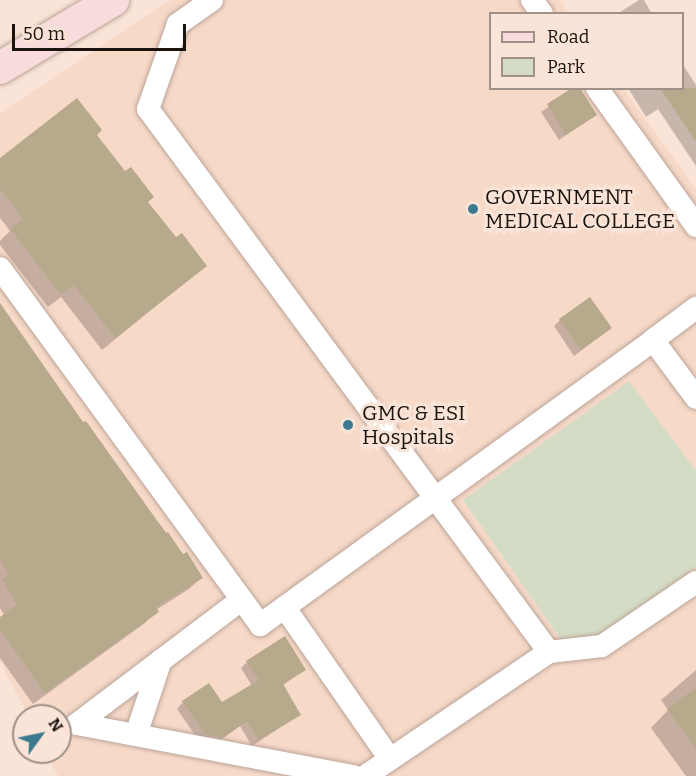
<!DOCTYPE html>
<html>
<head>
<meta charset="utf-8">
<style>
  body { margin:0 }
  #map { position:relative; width:696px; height:776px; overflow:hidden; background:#fae4d7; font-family:Bitter,serif }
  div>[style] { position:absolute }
  .built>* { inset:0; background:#f7d9c8 }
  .green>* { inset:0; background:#d5dcc5 }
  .shadow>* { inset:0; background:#0003 }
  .building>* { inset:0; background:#b7a98b }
  .roads { filter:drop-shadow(0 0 2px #bba69a) drop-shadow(0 0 2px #bba69a) }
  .street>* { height:22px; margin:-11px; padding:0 11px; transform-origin:11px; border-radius:11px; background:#fff }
  .secondary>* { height:32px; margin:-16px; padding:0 16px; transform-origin:16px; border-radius:16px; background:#f8dcdc }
  .dots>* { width:16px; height:16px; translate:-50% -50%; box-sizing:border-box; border:3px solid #fae4d7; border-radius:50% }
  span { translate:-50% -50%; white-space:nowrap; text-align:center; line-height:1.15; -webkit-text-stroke:6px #fae4d7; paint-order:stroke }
  .poi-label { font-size:21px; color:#1a130e }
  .left { translate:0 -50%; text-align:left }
  .legend { position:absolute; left:489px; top:12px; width:195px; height:78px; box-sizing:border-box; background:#fae4d7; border:2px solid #a09087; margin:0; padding:8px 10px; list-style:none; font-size:18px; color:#1a130e }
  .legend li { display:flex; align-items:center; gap:12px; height:30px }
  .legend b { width:30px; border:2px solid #a09087 }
  .north { position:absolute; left:12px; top:704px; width:60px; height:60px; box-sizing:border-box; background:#fae4d7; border:2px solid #a09087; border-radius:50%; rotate:57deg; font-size:16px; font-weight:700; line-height:24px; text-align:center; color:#1a130e }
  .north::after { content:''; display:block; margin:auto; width:21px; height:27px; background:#3b7a8f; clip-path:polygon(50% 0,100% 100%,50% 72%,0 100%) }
  .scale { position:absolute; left:12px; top:24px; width:174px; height:27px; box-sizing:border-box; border:3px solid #1a130e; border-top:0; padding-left:8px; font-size:18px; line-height:21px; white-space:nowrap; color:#1a130e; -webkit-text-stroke:4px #fae4d7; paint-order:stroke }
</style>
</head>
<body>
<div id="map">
  <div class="built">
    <div style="clip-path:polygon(170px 0,560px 0,569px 13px,490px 14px,490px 88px,624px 89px,696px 189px,696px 776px,58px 776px,46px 752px,60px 752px,60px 716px,28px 716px,0 661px,0 114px)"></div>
  </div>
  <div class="green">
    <div style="clip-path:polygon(629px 381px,696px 471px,696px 567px,573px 657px,463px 500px)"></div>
  </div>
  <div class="shadow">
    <div style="clip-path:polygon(639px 0,644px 0,652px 14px,617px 14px)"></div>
    <div style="clip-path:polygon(682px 63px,696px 85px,696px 166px,658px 109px,646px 117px,628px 88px,682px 88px)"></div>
    <div style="clip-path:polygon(575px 88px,595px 115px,559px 140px,541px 112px)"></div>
    <div style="clip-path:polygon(96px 135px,176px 239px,205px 266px,102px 350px,61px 297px,48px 307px,0 245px,0 241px,10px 231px,0 218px,0 160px)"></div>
    <div style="clip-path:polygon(0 307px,83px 425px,201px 578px,189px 589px,156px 610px,145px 623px,33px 704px,0 658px,0 619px,4px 615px,0 608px)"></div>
    <div style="clip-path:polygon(560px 320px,611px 328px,574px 356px,554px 326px)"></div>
    <div style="clip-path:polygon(247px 662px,304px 670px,282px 686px,299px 715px,252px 746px,240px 726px,215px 744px,199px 741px,177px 709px,183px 702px,222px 704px,252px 686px,241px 668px)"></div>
    <div style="clip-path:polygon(696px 670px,696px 776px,686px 776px,651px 728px,668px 710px,661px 700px)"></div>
  </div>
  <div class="building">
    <div style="clip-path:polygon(572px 88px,580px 88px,597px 115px,566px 135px,547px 104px)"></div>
    <div style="clip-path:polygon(660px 88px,696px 88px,696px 142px)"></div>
    <div style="clip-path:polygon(77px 98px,102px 130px,97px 135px,125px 171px,131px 167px,154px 197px,148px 202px,176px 237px,182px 233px,207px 266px,115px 338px,74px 285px,61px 295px,10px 229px,23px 219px,0 189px,0 158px)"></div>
    <div style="clip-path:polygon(590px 297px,612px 328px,581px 350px,559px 319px)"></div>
    <div style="clip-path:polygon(0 303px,83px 422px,86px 421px,166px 533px,168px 532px,183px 554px,187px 552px,203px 578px,156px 607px,159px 612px,45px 693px,0 630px,0 617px,17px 605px,2px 579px,9px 574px,0 560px)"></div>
    <div style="clip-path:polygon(285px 636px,306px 670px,283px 684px,301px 715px,259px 740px,247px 721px,223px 738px,206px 734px,182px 701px,209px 683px,222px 702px,259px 680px,246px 661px)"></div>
    <div style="clip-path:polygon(696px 688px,696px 749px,667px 709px)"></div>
  </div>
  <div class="roads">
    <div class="street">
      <div style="left:212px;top:0;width:42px;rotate:144.8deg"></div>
      <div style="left:178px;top:24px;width:90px;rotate:109.4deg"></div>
      <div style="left:148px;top:109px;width:675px;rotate:53.55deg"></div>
      <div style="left:549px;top:652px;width:222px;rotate:146deg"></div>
      <div style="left:532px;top:0;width:17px;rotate:54deg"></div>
      <div style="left:597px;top:88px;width:170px;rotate:54.3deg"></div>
      <div style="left:0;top:268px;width:442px;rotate:53.9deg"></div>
      <div style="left:260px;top:625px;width:485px;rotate:-35.9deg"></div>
      <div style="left:653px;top:340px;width:72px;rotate:53.4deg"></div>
      <div style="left:653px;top:340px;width:54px;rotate:-36.7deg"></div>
      <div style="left:285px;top:608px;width:184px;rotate:55.2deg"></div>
      <div style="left:549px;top:652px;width:53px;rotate:-6.5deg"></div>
      <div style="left:602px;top:646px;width:114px;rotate:-34.2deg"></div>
      <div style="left:77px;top:724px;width:281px;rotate:10.7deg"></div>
      <div style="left:77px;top:724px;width:206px;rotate:-37.1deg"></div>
      <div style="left:136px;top:735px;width:79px;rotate:-71.6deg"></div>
    </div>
    <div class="secondary">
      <div style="left:0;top:68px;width:132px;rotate:-31deg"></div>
    </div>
  </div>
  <div class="dots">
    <div style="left:473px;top:209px;background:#3b7a8f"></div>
    <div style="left:348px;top:425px;background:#3b7a8f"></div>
  </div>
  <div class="poi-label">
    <span class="left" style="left:485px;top:209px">GOVERNMENT<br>MEDICAL COLLEGE</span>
    <span class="left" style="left:362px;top:425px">GMC &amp; ESI<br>Hospitals</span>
  </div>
  <ul class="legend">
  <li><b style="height:8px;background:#f8dcdc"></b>Road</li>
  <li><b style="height:16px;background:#d5dcc5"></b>Park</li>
  </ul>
  <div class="north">N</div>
  <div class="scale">50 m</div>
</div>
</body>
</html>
